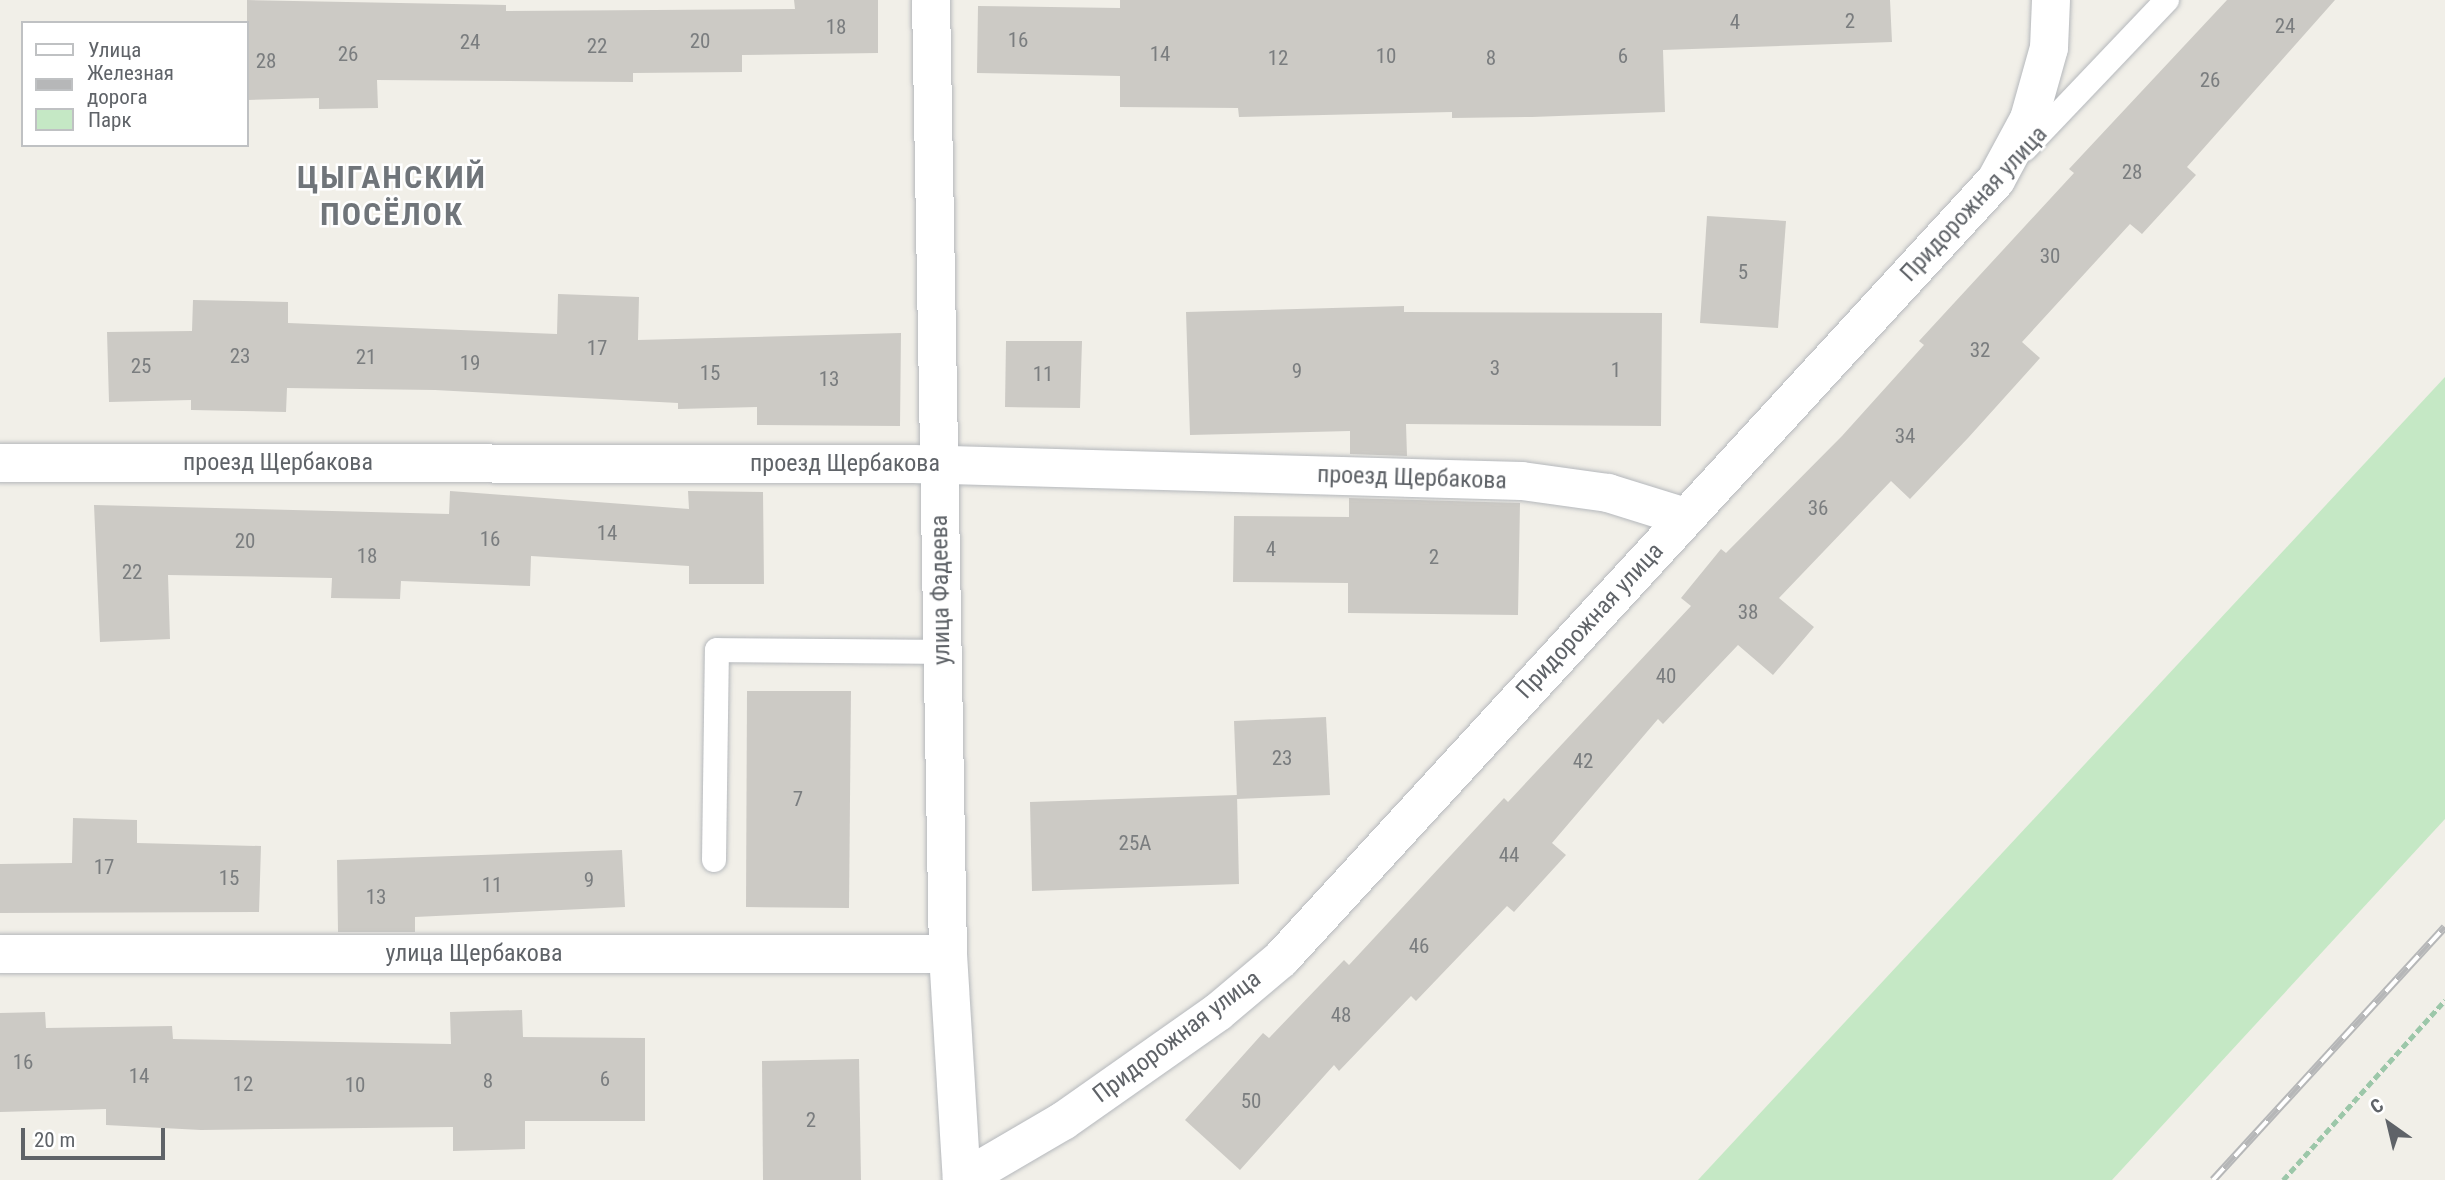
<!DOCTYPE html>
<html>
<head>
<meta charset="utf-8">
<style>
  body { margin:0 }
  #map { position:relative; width:2445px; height:1180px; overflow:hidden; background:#f1efe8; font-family:"Roboto Condensed",sans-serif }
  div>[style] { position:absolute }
  .green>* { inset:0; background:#c5e8c5 }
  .building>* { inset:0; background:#cccac5 }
  .path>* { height:4.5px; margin-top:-2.25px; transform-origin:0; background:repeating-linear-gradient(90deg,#9cc7a9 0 7px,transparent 0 10.5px) }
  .roads { filter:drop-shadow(0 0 2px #b5b8bc) drop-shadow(0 0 2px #b5b8bc) }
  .service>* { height:24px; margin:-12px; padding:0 12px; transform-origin:12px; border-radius:12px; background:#fff }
  .minor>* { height:38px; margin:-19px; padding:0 19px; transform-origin:19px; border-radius:19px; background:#fff }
  .rail>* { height:8px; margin-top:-4px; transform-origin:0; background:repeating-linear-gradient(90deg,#fff 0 16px,#b6b7b8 0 32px); box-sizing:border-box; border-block:2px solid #b6b7b8 }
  span { translate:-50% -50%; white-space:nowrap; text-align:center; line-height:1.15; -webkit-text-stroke:5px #fff; paint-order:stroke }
  .number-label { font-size:21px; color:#7a7d7f }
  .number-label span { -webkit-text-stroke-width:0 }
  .street-label { font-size:24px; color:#5f6368 }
  .district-label { font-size:32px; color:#70757a; font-weight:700; letter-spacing:2px }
  .legend { position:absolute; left:21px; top:21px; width:228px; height:126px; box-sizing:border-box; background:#fff; border:2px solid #bfc1c3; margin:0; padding:9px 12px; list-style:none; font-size:21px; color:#5f6368 }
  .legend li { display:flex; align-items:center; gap:14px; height:35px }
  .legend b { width:35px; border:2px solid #bfc1c3 }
  .north { position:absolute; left:2354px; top:1089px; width:70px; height:70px; -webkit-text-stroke:5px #fff; paint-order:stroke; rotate:326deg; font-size:19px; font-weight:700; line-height:28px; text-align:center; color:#5f6368 }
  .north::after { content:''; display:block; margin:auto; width:24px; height:32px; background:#5f6368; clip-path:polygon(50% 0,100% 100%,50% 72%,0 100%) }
  .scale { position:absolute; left:21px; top:1128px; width:144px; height:32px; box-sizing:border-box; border:4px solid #5f6368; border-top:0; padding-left:9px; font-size:21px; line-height:24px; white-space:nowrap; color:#5f6368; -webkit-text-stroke:5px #fff; paint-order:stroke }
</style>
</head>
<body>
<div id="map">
  <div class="green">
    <div style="clip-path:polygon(2445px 377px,2445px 819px,2112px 1180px,1698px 1180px)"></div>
  </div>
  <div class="building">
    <div style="clip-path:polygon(247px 0,506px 5px,506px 11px,795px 9px,794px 0,878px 0,878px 53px,742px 55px,742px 72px,633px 73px,633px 82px,377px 80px,378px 108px,319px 109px,319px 98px,247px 100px)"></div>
    <div style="clip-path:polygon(1120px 0,1890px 0,1892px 42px,1663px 50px,1665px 112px,1532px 117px,1452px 118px,1452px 112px,1239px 117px,1238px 108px,1120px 107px,1120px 76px,977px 73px,978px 6px,1120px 8px)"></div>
    <div style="clip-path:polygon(2227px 0,2335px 0,2187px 167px,2196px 175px,2142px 234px,2130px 224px,2022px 342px,2040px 358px,1968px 438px,1910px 499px,1891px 481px,1779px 598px,1814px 627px,1773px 675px,1738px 645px,1663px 724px,1658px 719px,1552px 843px,1566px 855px,1514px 912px,1507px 906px,1416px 1001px,1411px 996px,1339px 1071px,1334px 1065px,1240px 1170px,1185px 1120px,1263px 1033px,1269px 1038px,1344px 960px,1349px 965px,1504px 798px,1508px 802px,1691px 606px,1681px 598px,1721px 549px,1726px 553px,1842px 436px,1924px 345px,1919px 341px,2074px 173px,2069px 169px)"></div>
    <div style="clip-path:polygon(1707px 216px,1786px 221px,1778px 328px,1700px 323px)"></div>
    <div style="clip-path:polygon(558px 294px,639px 297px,638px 340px,901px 333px,900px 426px,757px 425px,757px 407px,678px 409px,678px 403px,435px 390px,287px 388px,286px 412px,191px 410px,191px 400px,109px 402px,107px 332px,192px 331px,193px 300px,288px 302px,288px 323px,557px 334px)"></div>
    <div style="clip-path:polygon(1404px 306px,1404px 312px,1662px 313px,1661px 426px,1406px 424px,1407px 456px,1350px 454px,1350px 431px,1190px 435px,1186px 312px)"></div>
    <div style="clip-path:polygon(1006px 341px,1082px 341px,1080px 408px,1005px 407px)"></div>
    <div style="clip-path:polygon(450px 491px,689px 509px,688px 491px,763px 492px,764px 584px,689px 584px,689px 566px,531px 556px,530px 586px,401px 581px,400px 599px,331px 598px,332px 578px,168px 575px,170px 639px,100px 642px,94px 505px,449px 514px)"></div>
    <div style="clip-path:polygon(1349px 498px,1520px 503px,1518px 615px,1348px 613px,1348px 583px,1233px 582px,1234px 516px,1349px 517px)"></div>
    <div style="clip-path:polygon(747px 691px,851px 691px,849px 908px,746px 907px)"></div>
    <div style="clip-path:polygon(1326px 717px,1330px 795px,1237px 799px,1234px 721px)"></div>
    <div style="clip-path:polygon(1237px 795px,1239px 884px,1032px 891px,1030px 802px)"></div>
    <div style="clip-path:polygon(73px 818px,137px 820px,137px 843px,261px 846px,259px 912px,0 913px,0 864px,72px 863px)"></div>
    <div style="clip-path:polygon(622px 850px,625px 907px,415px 917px,415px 932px,338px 932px,337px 860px)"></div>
    <div style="clip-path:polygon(522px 1010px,523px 1037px,645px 1038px,645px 1121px,525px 1121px,525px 1149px,453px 1151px,453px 1127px,201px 1130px,106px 1125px,106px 1109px,0 1112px,0 1013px,45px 1012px,46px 1028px,172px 1026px,173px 1039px,451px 1044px,450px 1012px)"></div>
    <div style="clip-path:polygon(859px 1059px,861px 1180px,763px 1180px,762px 1061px)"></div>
  </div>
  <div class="path">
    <div style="left:2283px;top:1180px;width:242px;rotate:-48deg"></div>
  </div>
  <div class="roads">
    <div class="service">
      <div style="left:2025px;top:149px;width:206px;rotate:-46.4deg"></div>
      <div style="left:714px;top:860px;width:210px;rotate:-89.2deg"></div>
      <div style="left:717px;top:650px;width:225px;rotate:0.5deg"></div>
    </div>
    <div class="minor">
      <div style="left:931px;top:0;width:954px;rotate:88.98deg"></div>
      <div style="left:948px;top:954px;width:226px;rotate:86.5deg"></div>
      <div style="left:0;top:463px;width:913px;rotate:0.06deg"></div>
      <div style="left:913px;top:464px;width:609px;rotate:1.6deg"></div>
      <div style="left:1522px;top:481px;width:87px;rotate:7.9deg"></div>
      <div style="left:1608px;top:493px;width:81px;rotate:17.3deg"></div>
      <div style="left:0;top:954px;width:948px"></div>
      <div style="left:962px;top:1180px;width:117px;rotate:-30.3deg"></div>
      <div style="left:1063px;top:1121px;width:189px;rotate:-35.1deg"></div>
      <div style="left:1218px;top:1012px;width:82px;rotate:-40.1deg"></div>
      <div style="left:1281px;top:959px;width:1057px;rotate:-47.45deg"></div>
      <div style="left:1996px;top:180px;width:69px;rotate:-61.6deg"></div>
      <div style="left:2029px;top:119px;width:74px;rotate:-74.3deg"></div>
      <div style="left:2049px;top:48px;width:48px;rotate:-87.6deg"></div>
    </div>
  </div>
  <div class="rail">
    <div style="left:2213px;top:1180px;width:343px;rotate:-47.5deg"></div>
  </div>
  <div class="number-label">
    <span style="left:1850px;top:21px">2</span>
    <span style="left:1735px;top:22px">4</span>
    <span style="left:2285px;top:26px">24</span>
    <span style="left:836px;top:27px">18</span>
    <span style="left:1018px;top:40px">16</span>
    <span style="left:700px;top:41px">20</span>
    <span style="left:470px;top:42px">24</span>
    <span style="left:597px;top:46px">22</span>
    <span style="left:348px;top:54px">26</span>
    <span style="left:1160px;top:54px">14</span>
    <span style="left:1386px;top:56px">10</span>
    <span style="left:1623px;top:56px">6</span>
    <span style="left:1278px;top:58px">12</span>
    <span style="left:1491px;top:58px">8</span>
    <span style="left:266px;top:61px">28</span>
    <span style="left:2210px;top:80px">26</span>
    <span style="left:2132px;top:172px">28</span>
    <span style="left:2050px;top:256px">30</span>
    <span style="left:1743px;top:272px">5</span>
    <span style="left:597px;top:348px">17</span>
    <span style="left:1980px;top:350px">32</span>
    <span style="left:240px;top:356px">23</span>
    <span style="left:366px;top:357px">21</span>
    <span style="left:470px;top:363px">19</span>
    <span style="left:141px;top:366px">25</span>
    <span style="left:1495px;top:368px">3</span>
    <span style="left:1616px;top:370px">1</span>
    <span style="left:1297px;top:371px">9</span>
    <span style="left:710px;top:373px">15</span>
    <span style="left:1043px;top:374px">11</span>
    <span style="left:829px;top:379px">13</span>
    <span style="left:1905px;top:436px">34</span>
    <span style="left:1818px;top:508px">36</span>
    <span style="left:607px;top:533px">14</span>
    <span style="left:490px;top:539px">16</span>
    <span style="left:245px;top:541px">20</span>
    <span style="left:1271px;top:549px">4</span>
    <span style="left:367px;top:556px">18</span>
    <span style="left:1434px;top:557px">2</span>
    <span style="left:132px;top:572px">22</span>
    <span style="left:1748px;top:612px">38</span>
    <span style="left:1666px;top:676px">40</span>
    <span style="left:1282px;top:758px">23</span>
    <span style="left:1583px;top:761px">42</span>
    <span style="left:798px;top:799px">7</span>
    <span style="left:1135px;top:843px">25А</span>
    <span style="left:1509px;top:855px">44</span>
    <span style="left:104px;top:867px">17</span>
    <span style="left:229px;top:878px">15</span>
    <span style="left:589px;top:880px">9</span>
    <span style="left:492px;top:885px">11</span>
    <span style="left:376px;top:897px">13</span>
    <span style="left:1419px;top:946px">46</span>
    <span style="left:1341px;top:1015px">48</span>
    <span style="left:23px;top:1062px">16</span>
    <span style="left:139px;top:1076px">14</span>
    <span style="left:605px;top:1079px">6</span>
    <span style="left:488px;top:1081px">8</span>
    <span style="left:243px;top:1084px">12</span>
    <span style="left:355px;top:1085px">10</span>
    <span style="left:1251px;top:1101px">50</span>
    <span style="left:811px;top:1120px">2</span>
  </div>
  <div class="street-label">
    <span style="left:1974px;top:204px;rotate:-47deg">Придорожная улица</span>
    <span style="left:278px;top:463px">проезд Щербакова</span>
    <span style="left:845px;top:464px">проезд Щербакова</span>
    <span style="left:1412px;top:478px;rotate:2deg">проезд Щербакова</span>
    <span style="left:941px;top:590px;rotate:-91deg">улица Фадеева</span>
    <span style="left:1590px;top:621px;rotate:-47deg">Придорожная улица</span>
    <span style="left:474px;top:954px">улица Щербакова</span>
    <span style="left:1177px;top:1037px;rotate:-37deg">Придорожная улица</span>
  </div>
  <div class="district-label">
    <span style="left:392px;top:196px">ЦЫГАНСКИЙ<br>ПОСЁЛОК</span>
  </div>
  <ul class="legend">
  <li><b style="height:9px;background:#fff"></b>Улица</li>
  <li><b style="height:9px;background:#b6b7b8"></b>Железная дорога</li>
  <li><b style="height:19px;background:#c5e8c5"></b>Парк</li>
  </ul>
  <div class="north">С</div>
  <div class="scale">20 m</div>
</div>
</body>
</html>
